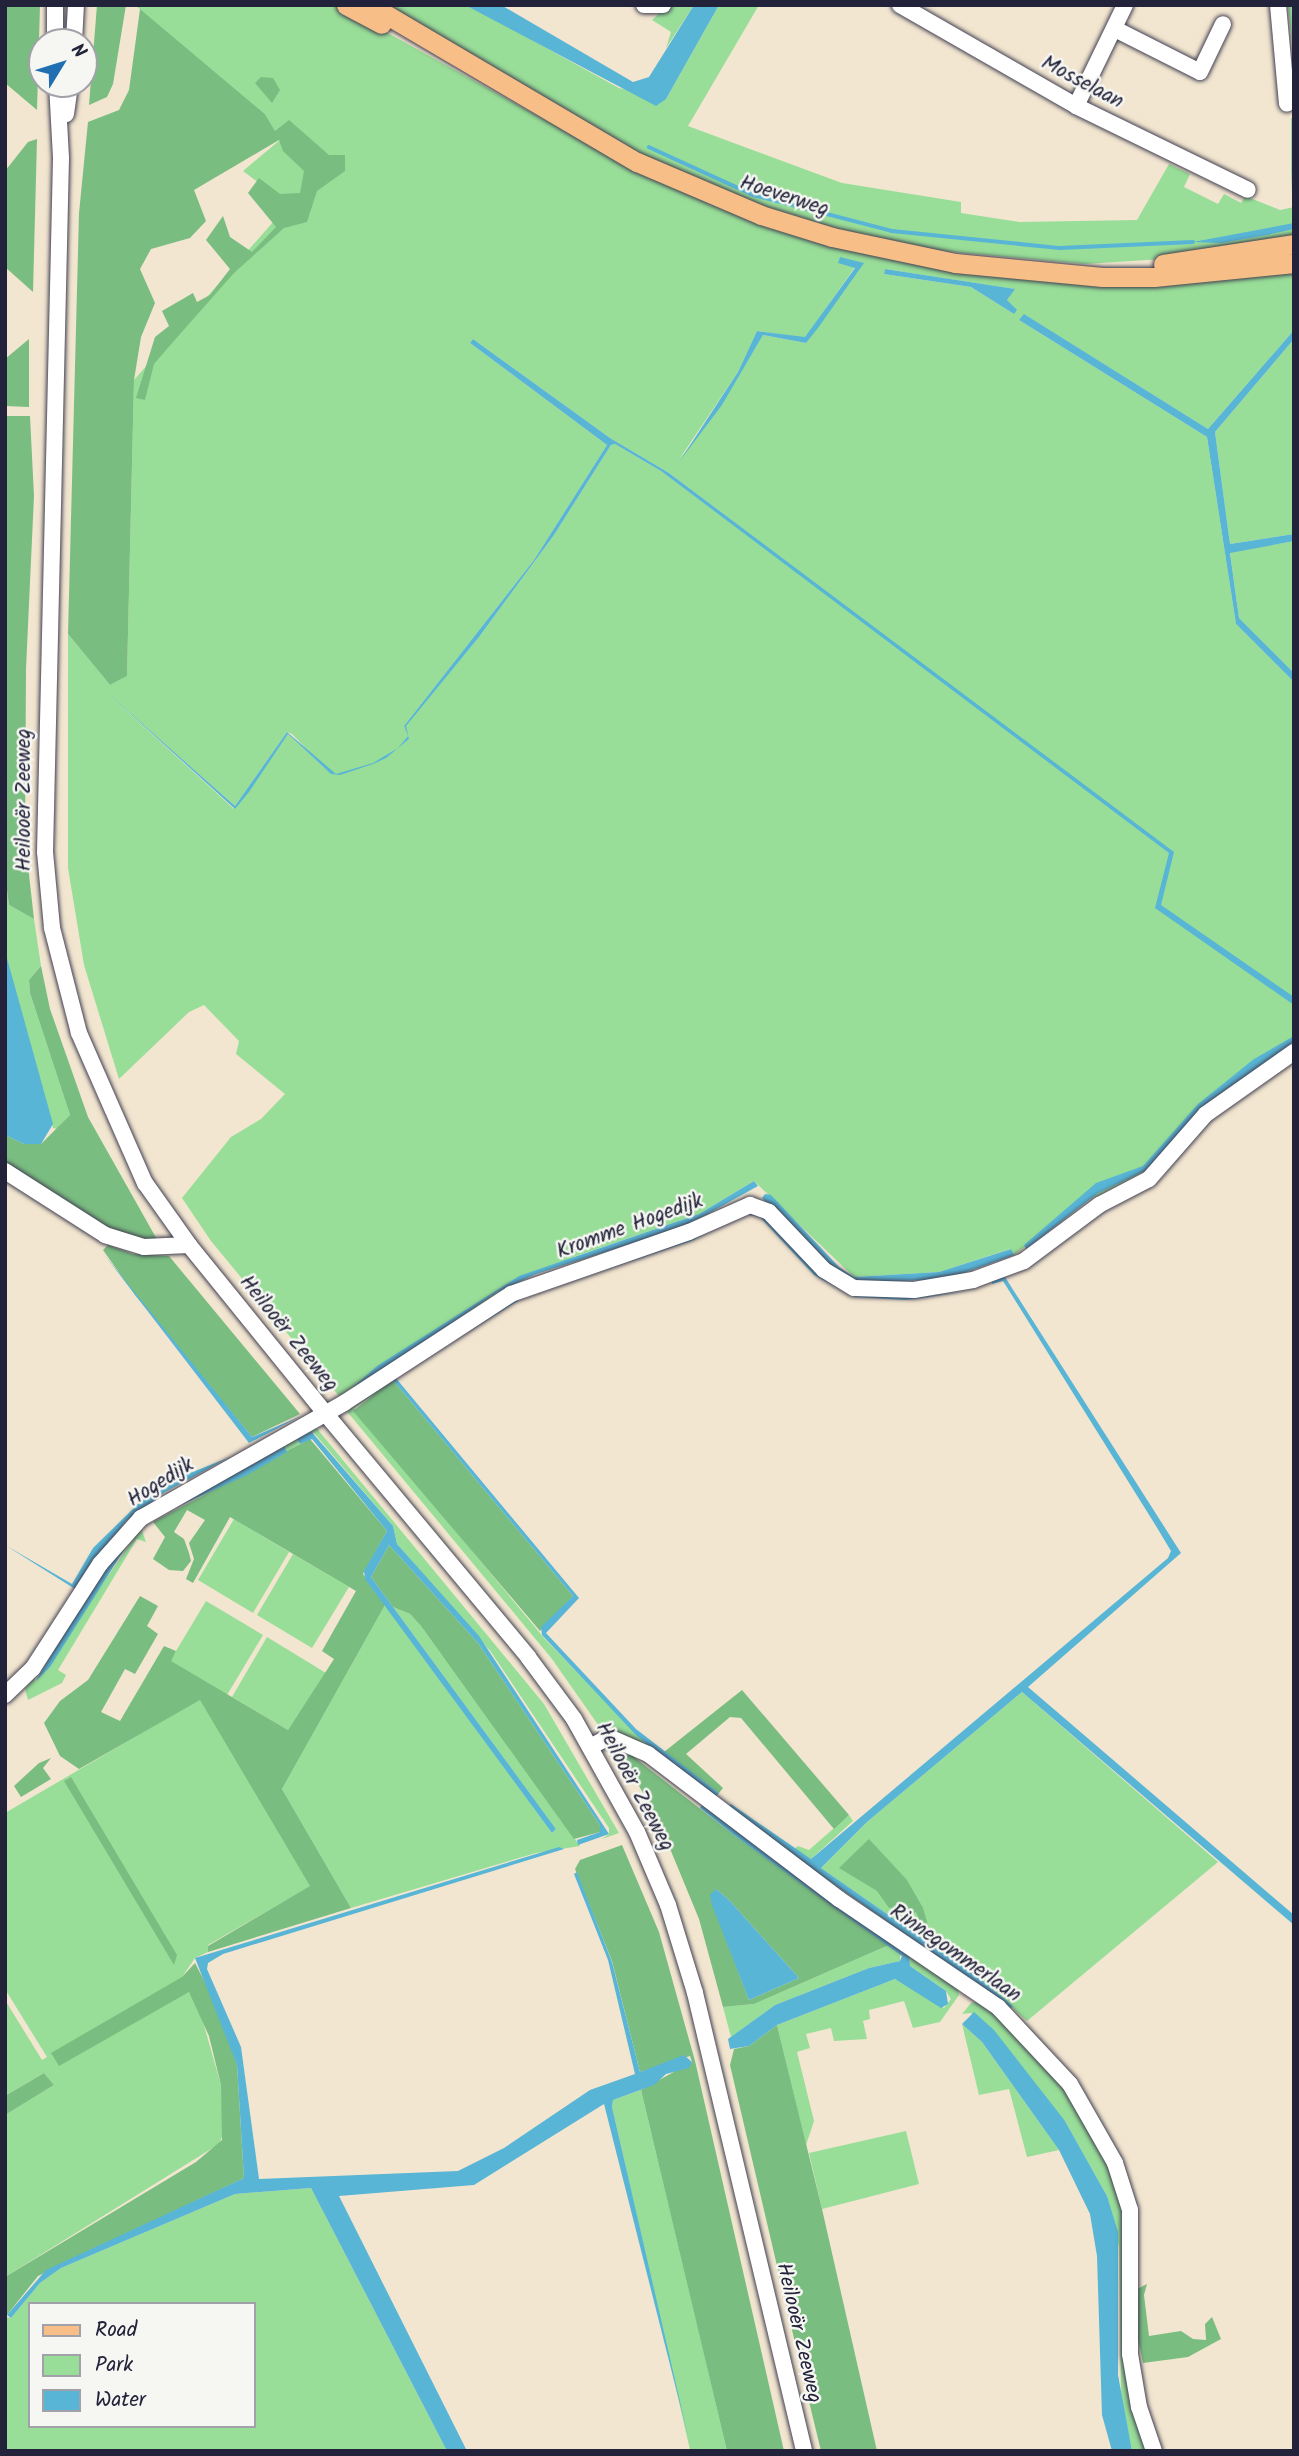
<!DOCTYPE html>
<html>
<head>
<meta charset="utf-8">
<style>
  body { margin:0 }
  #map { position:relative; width:1299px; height:2456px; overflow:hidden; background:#f2e6d0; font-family:Kalam,sans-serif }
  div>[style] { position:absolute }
  .green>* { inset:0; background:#98de98 }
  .forest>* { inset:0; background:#7abd80 }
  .water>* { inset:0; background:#58b5d6 }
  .stream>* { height:3.5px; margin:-1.75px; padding:0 1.75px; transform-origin:1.75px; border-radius:1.75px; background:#58b5d6 }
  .roads { filter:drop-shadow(0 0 2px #413f51) drop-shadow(0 0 2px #413f51) }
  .minor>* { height:16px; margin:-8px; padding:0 8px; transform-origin:8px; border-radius:8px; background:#fff }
  .major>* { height:19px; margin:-9.5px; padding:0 9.5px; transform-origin:9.5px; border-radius:9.5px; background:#f7be88 }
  span { translate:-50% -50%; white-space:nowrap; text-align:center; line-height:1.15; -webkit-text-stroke:5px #f6f6f2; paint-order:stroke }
  .street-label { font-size:21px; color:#22223b }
  .frame { position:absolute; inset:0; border:7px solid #22223b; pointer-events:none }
  .legend { position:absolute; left:28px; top:2302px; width:228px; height:126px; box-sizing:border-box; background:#f6f6f2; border:2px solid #a1a1a9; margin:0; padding:9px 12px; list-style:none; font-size:21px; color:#22223b }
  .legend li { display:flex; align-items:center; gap:14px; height:35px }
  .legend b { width:35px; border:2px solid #a1a1a9 }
  .north { position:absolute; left:28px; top:28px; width:70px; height:70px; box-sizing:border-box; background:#f6f6f2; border:2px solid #a1a1a9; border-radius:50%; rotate:52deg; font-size:19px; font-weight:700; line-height:28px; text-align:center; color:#22223b }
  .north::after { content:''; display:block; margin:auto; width:24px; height:32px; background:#1f6fb2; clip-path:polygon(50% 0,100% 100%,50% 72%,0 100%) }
</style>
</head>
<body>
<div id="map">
  <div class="green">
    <div style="clip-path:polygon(evenodd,135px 5px,337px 5px,641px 173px,785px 232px,975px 274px,1294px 267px,1294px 330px,1208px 429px,1025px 315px,1019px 320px,1207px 437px,1236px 624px,1294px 682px,1294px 1039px,1151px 1168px,1081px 1204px,1014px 1255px,1010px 1249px,939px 1272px,854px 1277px,754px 1181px,699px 1214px,576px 1256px,514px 1283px,339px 1396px,211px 1241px,182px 1198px,231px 1137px,261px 1119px,285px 1094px,236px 1054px,239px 1041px,204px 1005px,189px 1012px,119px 1079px,84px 965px,68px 868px,68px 634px,110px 685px,127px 676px,134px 380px,288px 205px,243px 171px,280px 140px,265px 114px,135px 5px,863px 263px,806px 343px,763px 335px,722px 404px,678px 461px,738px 372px,757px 331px,805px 338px,855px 267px,863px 263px,135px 5px,885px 269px,1014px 289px,1007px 300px,1014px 314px,971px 287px,884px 274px,885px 269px,135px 5px,473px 339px,610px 438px,669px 473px,976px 705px,661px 471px,615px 444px,611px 445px,554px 535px,479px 637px,405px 726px,409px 739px,400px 746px,408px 736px,404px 726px,534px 560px,607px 445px,470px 343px,473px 339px,135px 5px,107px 693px,235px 806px,287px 732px,292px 734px,331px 774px,288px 734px,234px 809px,107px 693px)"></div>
    <div style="clip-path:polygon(381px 5px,468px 5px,619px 88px,666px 99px,719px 5px,759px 5px,688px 126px,842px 183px,961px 202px,961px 213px,1019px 222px,1137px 220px,1169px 164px,1190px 174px,1184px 187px,1218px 204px,1224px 194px,1241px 203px,1245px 196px,1280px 210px,1294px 207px,1294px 239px,1178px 258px,1085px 264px,918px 249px,774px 212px,672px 172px)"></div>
    <div style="clip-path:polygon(668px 5px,694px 5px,666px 48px,671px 32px,652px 20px)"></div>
    <div style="clip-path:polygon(1288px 5px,1294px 5px,1294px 85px,1292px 44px)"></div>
    <div style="clip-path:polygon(1291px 118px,1294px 118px,1291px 197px)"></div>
    <div style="clip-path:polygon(1294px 339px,1294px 534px,1230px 544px,1215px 432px)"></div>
    <div style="clip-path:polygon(1294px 541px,1294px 673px,1239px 618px,1230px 552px)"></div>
    <div style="clip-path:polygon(5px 876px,9px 905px,34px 919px,41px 966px,29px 980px,30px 993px,70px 1115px,57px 1129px,53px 1128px,25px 1034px,5px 951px)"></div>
    <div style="clip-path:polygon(394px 1375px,397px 1379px,354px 1408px,544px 1638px,651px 1749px,601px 1729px,552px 1659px,345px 1409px)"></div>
    <div style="clip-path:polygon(314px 1425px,544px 1704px,619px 1833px,602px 1839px,609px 1834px,609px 1828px,491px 1652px,397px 1544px,393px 1526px,314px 1433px,296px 1438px,300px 1444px,287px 1452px,283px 1446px,153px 1522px)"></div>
    <div style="clip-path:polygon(234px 1519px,289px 1552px,253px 1613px,198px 1580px)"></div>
    <div style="clip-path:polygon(141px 1528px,146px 1542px,137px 1539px,58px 1670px,66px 1675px,62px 1683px,28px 1700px,25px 1689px,35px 1677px,35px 1682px)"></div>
    <div style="clip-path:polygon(293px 1554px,349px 1587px,312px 1648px,257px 1615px)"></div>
    <div style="clip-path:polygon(206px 1601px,263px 1635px,227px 1695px,170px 1661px)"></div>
    <div style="clip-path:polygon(385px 1605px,552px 1833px,556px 1829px,393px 1607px,410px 1614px,421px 1626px,580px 1846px,536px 1853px,351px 1908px,282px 1789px)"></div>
    <div style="clip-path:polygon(267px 1637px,326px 1673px,288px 1730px,232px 1697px)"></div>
    <div style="clip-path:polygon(1022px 1692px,1218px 1862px,1027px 2021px,979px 1978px,821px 1868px,867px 1822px)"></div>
    <div style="clip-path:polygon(200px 1699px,311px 1886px,208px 1945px,208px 1952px,195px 1958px,182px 1977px,177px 1995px,189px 1992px,199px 2008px,221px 2085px,224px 2132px,219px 2144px,5px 2277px,5px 2115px,54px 2085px,44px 2073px,5px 2096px,5px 2000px,42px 2060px,47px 2057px,5px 1989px,5px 1813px)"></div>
    <div style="clip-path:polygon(849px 1815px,853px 1821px,811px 1859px,794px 1849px,798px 1846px,809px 1850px)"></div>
    <div style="clip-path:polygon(889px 1945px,900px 1953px,900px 1961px,869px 1968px,775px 2005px,731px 2037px,723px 2007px,754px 2004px)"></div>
    <div style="clip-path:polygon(909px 1955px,957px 1984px,959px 1995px,940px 2022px,913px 2028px,904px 2001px,869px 2010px,870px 2019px,863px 2021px,867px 2039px,834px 2041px,831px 2028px,806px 2034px,810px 2048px,797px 2052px,814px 2121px,806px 2145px,777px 2025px,895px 1979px,944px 2008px,951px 1999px,946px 1991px,910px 1966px)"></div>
    <div style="clip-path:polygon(983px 2000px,1052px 2067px,1109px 2155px,1127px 2216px,1127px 2303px,1151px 2451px,1132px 2451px,1121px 2398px,1119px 2247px,1107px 2196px,1065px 2121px,971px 2013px,962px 2014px,971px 2003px)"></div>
    <div style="clip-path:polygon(962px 2024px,982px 2042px,1059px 2150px,1027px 2157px,1009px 2089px,979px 2095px)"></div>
    <div style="clip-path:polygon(641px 2090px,703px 2349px,727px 2451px,690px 2450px,612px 2107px,613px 2100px)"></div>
    <div style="clip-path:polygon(906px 2131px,919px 2184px,822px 2209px,809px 2153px)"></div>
    <div style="clip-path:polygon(evenodd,311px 2188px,447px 2451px,5px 2451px,5px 2317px,11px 2318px,40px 2283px,61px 2268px,235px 2194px,311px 2188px,30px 2304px,254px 2304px,254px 2426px,30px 2426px,30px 2304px)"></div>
  </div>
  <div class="forest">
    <div style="clip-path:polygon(5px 5px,40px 5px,37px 110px,5px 83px)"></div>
    <div style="clip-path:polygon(97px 5px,126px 5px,113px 84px,107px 97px,89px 105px)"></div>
    <div style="clip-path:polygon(140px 9px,265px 114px,275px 131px,289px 120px,329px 155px,345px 155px,345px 171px,317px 191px,307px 222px,284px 228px,234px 273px,173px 342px,154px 364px,145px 400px,136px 398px,155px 337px,169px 326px,162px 311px,193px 293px,197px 302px,210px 295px,230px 269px,206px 240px,223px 216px,230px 237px,252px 252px,276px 227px,248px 193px,259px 178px,280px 194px,300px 193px,304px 171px,283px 151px,279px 140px,194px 190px,206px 221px,190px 238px,151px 249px,140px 269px,155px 303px,141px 337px,134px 380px,127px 676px,110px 685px,68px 634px,79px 213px,88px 122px,119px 110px,129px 90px)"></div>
    <div style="clip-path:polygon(261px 77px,273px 78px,280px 90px,272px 103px,255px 83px)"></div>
    <div style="clip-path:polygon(37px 139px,33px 292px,5px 267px,5px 171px,28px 142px)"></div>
    <div style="clip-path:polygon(29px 339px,29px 407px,5px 406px,5px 359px)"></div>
    <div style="clip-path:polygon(5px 416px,30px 416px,34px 496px,26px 669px,25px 839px,34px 919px,9px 905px,5px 876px)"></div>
    <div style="clip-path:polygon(41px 966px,50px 1009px,88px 1117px,159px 1243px,148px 1244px,97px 1226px,5px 1165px,5px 1135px,24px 1144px,41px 1144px,70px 1115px,30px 993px,29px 980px)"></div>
    <div style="clip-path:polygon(108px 1245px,133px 1254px,169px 1256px,300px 1414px,252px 1437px,135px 1295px,103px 1250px)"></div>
    <div style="clip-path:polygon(393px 1380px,573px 1596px,540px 1631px,353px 1411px)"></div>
    <div style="clip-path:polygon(310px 1439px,387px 1531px,363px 1574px,385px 1605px,282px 1789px,351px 1908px,208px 1952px,208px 1946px,310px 1886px,200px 1700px,79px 1769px,60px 1756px,44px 1723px,60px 1701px,88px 1680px,140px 1596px,158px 1606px,147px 1626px,158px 1634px,135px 1674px,125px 1669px,101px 1712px,120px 1721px,164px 1646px,176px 1651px,171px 1661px,288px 1730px,334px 1659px,322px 1651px,356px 1591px,230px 1517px,193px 1583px,186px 1579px,194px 1559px,189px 1543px,205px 1520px,187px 1510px,174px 1532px,184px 1539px,189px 1553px,191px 1561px,183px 1571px,169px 1570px,153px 1559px,165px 1537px,153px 1522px)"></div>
    <div style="clip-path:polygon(389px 1545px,478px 1643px,600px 1825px,600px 1832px,574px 1839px,421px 1626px,410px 1614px,393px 1607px,371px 1577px)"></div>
    <div style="clip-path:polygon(742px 1690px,849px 1815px,834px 1829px,741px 1718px,730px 1717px,686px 1754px,723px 1788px,719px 1793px,664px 1752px)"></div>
    <div style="clip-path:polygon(evenodd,630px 1754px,735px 1836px,889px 1945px,754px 2004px,723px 2007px,699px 1919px,659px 1822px,623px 1757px,630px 1754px,716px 1889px,729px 1900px,799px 1978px,749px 2000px,721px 1926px,716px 1889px)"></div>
    <div style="clip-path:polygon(51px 1758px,43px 1768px,51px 1779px,21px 1797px,14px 1786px,39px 1763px)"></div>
    <div style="clip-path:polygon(71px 1777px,177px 1955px,174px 1965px,64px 1781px)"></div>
    <div style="clip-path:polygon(869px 1839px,907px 1880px,923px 1908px,930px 1932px,922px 1928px,916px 1912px,909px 1916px,904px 1906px,889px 1908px,877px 1891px,839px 1868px)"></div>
    <div style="clip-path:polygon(622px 1845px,659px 1932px,695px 2061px,784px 2451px,727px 2451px,641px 2090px,692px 2062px,690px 2056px,640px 2072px,612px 1961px,575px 1869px,580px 1860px)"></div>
    <div style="clip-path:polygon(195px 1963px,218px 2007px,237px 2065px,244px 2178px,38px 2276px,7px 2315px,5px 2277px,196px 2162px,222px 2140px,221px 2085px,209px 2036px,189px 1992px,59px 2066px,51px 2053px,182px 1977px)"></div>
    <div style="clip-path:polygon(777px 2025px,822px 2209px,877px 2451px,821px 2451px,804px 2381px,730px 2065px,734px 2049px,749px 2046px)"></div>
    <div style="clip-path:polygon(44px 2073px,54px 2085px,5px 2115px,5px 2096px)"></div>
    <div style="clip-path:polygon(1147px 2284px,1144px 2295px,1149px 2336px,1181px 2331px,1193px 2339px,1206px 2340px,1205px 2324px,1212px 2317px,1221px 2339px,1188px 2357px,1143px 2363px,1137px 2335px,1137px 2289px)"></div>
  </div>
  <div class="water">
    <div style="clip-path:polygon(465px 5px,501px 5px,633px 82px,649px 77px,694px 5px,719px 5px,666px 99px,656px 106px)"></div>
    <div style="clip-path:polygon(1294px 223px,1294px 229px,1267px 235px,1221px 243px,1193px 242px)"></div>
    <div style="clip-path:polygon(840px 257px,864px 263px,818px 328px,806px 343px,763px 335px,722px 405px,679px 462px,738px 372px,757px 331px,805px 337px,855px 268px,838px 263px)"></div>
    <div style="clip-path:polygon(885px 269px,1015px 289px,1007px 300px,1017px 310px,1014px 314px,971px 287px,884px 274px)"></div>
    <div style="clip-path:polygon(1024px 314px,1208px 429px,1294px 330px,1294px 339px,1215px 432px,1230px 544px,1294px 534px,1294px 541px,1230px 553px,1239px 618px,1294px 673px,1294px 682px,1236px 624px,1207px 437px,1019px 320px)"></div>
    <div style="clip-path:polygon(473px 339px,610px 438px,669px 473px,1174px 852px,1161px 905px,1294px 997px,1294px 1005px,1155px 908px,1169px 853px,661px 471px,615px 444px,611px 445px,554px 535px,479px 637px,406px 726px,409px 739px,386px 758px,373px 764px,340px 775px,331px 774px,288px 734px,249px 792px,235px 809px,103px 689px,235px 806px,287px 732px,336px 774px,373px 763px,398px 748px,408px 736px,404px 726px,534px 560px,607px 445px,470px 343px)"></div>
    <div style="clip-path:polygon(5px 951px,53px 1124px,41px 1144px,24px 1144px,5px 1135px)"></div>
    <div style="clip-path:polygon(1294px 1036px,1294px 1043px,1155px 1166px,1098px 1193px,1026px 1249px,1024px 1245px,1096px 1183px,1143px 1166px,1198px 1104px,1254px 1059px)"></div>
    <div style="clip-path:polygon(754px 1181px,758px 1186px,684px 1227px,536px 1274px,497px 1292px,341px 1398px,377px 1366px,519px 1276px,699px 1214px)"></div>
    <div style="clip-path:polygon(765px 1194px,771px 1195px,839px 1267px,854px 1277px,939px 1272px,1011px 1249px,1014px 1255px,947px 1279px,861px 1283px,838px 1274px,818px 1256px,762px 1198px)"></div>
    <div style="clip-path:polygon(746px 1211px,763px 1216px,821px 1277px,853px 1295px,920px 1297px,965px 1292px,906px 1300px,855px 1297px,814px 1275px,760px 1217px,744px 1214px,691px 1241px,524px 1297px,410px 1368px,527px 1293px,680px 1243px)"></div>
    <div style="clip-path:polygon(103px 1253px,252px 1437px,301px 1416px,249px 1443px)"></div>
    <div style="clip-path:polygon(1005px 1277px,1181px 1553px,1028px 1687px,1294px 1915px,1294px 1925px,1022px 1692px,867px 1822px,821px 1868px,979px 1978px,1013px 2006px,1011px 2008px,726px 1809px,731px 1804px,811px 1859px,1168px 1558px,1171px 1551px,1156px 1526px,1003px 1281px,992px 1284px,991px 1280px)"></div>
    <div style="clip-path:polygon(395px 1377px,579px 1598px,546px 1633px,636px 1729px,719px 1793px,714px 1800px,635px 1734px,542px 1635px,541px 1627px,573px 1596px,393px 1380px)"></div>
    <div style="clip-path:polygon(310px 1430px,393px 1526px,397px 1544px,479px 1636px,609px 1834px,578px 1845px,577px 1840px,600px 1832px,600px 1825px,478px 1643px,389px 1545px,371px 1577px,556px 1829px,552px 1833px,365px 1579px,364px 1571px,387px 1531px,312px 1439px,300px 1444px,296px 1438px)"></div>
    <div style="clip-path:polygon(284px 1446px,287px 1452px,247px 1475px,168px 1511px)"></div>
    <div style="clip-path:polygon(230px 1457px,165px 1492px,126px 1521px,75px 1589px,5px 1545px,72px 1584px,93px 1548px,139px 1503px,170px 1481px)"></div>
    <div style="clip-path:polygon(129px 1542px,50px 1667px,35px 1682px,101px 1573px)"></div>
    <div style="clip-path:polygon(702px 1805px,909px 1955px,910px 1966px,946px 1991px,948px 2004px,941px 2008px,895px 1979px,777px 2025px,749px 2046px,730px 2049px,728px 2039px,775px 2005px,869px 1968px,900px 1961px,902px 1956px,735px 1836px,700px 1808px)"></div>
    <div style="clip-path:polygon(559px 1847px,564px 1849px,223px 1954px,208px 1963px,207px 1969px,241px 2047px,259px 2179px,458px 2171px,504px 2148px,590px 2090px,635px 2074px,608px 1960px,574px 1874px,577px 1872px,612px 1962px,640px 2072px,684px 2055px,692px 2062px,689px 2068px,666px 2074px,654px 2085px,613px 2100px,612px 2107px,688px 2436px,604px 2104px,474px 2185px,339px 2196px,467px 2451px,447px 2451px,311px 2188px,235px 2194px,61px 2268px,40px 2283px,11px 2318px,7px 2315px,46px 2270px,244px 2178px,237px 2065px,195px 1958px)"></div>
    <div style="clip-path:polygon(716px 1889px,729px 1900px,799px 1978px,749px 2000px,712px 1905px,710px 1895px)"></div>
    <div style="clip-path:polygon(974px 2012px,994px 2030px,1065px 2121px,1107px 2196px,1118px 2232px,1118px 2375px,1132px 2451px,1112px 2451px,1102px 2415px,1097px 2256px,1090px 2214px,1059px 2150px,982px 2042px,962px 2024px)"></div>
  </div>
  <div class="stream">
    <div style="left:649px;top:147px;width:115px;rotate:24.6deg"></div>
    <div style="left:754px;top:195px;width:143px;rotate:14.6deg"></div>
    <div style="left:892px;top:231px;width:169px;rotate:5.8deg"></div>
    <div style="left:1060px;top:248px;width:133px;rotate:-2.6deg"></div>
  </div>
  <div class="roads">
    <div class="minor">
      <div style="left:55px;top:5px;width:37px;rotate:90deg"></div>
      <div style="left:644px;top:5px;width:19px"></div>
      <div style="left:900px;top:5px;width:203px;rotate:29.8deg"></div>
      <div style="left:1076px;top:106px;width:191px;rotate:26deg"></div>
      <div style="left:1278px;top:5px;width:99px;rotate:84.8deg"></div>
      <div style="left:1115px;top:29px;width:95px;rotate:26.8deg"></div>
      <div style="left:1200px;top:72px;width:53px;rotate:-64.4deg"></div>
      <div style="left:74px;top:42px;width:37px;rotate:-87deg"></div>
      <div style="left:57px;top:84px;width:74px;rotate:86.9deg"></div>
      <div style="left:61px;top:158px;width:694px;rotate:91.32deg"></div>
      <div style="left:45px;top:852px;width:76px;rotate:84.7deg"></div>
      <div style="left:52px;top:928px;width:108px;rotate:75.6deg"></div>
      <div style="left:79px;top:1033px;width:164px;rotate:66.3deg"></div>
      <div style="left:145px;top:1183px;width:76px;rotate:54.6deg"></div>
      <div style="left:189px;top:1245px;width:216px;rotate:51deg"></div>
      <div style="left:325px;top:1413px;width:317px;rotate:50.2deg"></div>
      <div style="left:528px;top:1657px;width:77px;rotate:53.4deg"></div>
      <div style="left:574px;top:1719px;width:129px;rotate:60.9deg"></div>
      <div style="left:637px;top:1832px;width:79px;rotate:67deg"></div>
      <div style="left:668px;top:1905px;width:92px;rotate:72.9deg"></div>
      <div style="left:695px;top:1993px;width:471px;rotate:76.6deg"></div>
      <div style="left:1076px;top:106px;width:112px;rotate:-64.1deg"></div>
      <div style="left:66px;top:114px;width:30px;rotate:-82deg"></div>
      <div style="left:5px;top:1171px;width:119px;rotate:32.6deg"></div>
      <div style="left:105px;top:1235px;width:41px;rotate:17.1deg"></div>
      <div style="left:144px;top:1247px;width:45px;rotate:-2.5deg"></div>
      <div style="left:5px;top:1695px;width:39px;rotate:-44deg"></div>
      <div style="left:33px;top:1668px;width:124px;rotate:-57.2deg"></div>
      <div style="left:100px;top:1564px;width:62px;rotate:-48.3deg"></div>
      <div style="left:141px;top:1518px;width:233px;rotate:-29.5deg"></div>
      <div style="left:344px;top:1403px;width:199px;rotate:-33.1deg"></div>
      <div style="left:511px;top:1294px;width:188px;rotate:-19.2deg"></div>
      <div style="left:689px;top:1232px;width:67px;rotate:-23.9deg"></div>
      <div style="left:750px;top:1205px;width:20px;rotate:20deg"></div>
      <div style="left:769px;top:1212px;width:80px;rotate:46.5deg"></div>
      <div style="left:824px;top:1270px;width:35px;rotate:31deg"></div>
      <div style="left:854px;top:1288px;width:60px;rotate:1.9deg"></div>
      <div style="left:914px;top:1290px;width:60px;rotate:-9.6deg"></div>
      <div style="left:973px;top:1280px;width:54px;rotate:-20.4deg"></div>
      <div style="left:1024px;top:1261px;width:94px;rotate:-36.7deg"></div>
      <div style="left:1099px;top:1205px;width:56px;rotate:-27.5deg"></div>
      <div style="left:1149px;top:1179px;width:86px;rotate:-48.8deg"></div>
      <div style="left:1206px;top:1114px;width:108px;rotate:-35.2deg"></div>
      <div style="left:590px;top:1747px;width:21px;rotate:-28deg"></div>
      <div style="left:609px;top:1737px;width:43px;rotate:23.6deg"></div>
      <div style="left:648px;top:1754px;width:240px;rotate:37.2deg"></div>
      <div style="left:839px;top:1899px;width:192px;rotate:34.2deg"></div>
      <div style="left:998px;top:2007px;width:105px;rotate:46.9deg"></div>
      <div style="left:1070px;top:2084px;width:91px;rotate:60.3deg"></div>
      <div style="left:1115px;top:2163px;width:49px;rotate:72.3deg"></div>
      <div style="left:1130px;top:2210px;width:144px;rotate:90deg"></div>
      <div style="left:1130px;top:2354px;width:54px;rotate:80.4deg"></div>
      <div style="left:1139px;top:2407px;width:46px;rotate:71.2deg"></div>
    </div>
    <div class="major">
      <div style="left:346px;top:5px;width:40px;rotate:28deg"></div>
      <div style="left:370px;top:5px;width:310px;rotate:30.5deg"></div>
      <div style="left:637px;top:162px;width:135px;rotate:23.1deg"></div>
      <div style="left:761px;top:215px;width:74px;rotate:17.2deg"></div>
      <div style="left:832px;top:237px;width:126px;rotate:11.9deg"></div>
      <div style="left:955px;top:263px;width:148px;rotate:5.4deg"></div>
      <div style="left:1102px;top:277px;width:52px"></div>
      <div style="left:1154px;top:277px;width:141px;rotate:-5.7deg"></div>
      <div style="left:1163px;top:264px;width:133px;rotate:-8.7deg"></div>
    </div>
  </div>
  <div class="street-label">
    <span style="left:1082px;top:83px;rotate:28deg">Mosselaan</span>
    <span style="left:784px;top:197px;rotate:18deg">Hoeverweg</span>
    <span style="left:25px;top:800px;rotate:-90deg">Heilooër Zeeweg</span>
    <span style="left:630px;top:1227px;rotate:-20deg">Kromme Hogedijk</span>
    <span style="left:288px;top:1334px;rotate:51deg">Heilooër Zeeweg</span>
    <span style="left:161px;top:1483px;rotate:-32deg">Hogedijk</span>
    <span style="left:634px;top:1787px;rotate:62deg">Heilooër Zeeweg</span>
    <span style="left:955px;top:1954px;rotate:35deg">Rinnegommerlaan</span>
    <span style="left:798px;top:2333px;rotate:77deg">Heilooër Zeeweg</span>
  </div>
  <div class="frame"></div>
  <ul class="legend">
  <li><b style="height:9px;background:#f7be88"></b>Road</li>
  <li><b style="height:19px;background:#98de98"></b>Park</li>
  <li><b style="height:19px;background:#58b5d6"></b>Water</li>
  </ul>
  <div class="north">N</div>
</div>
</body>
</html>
